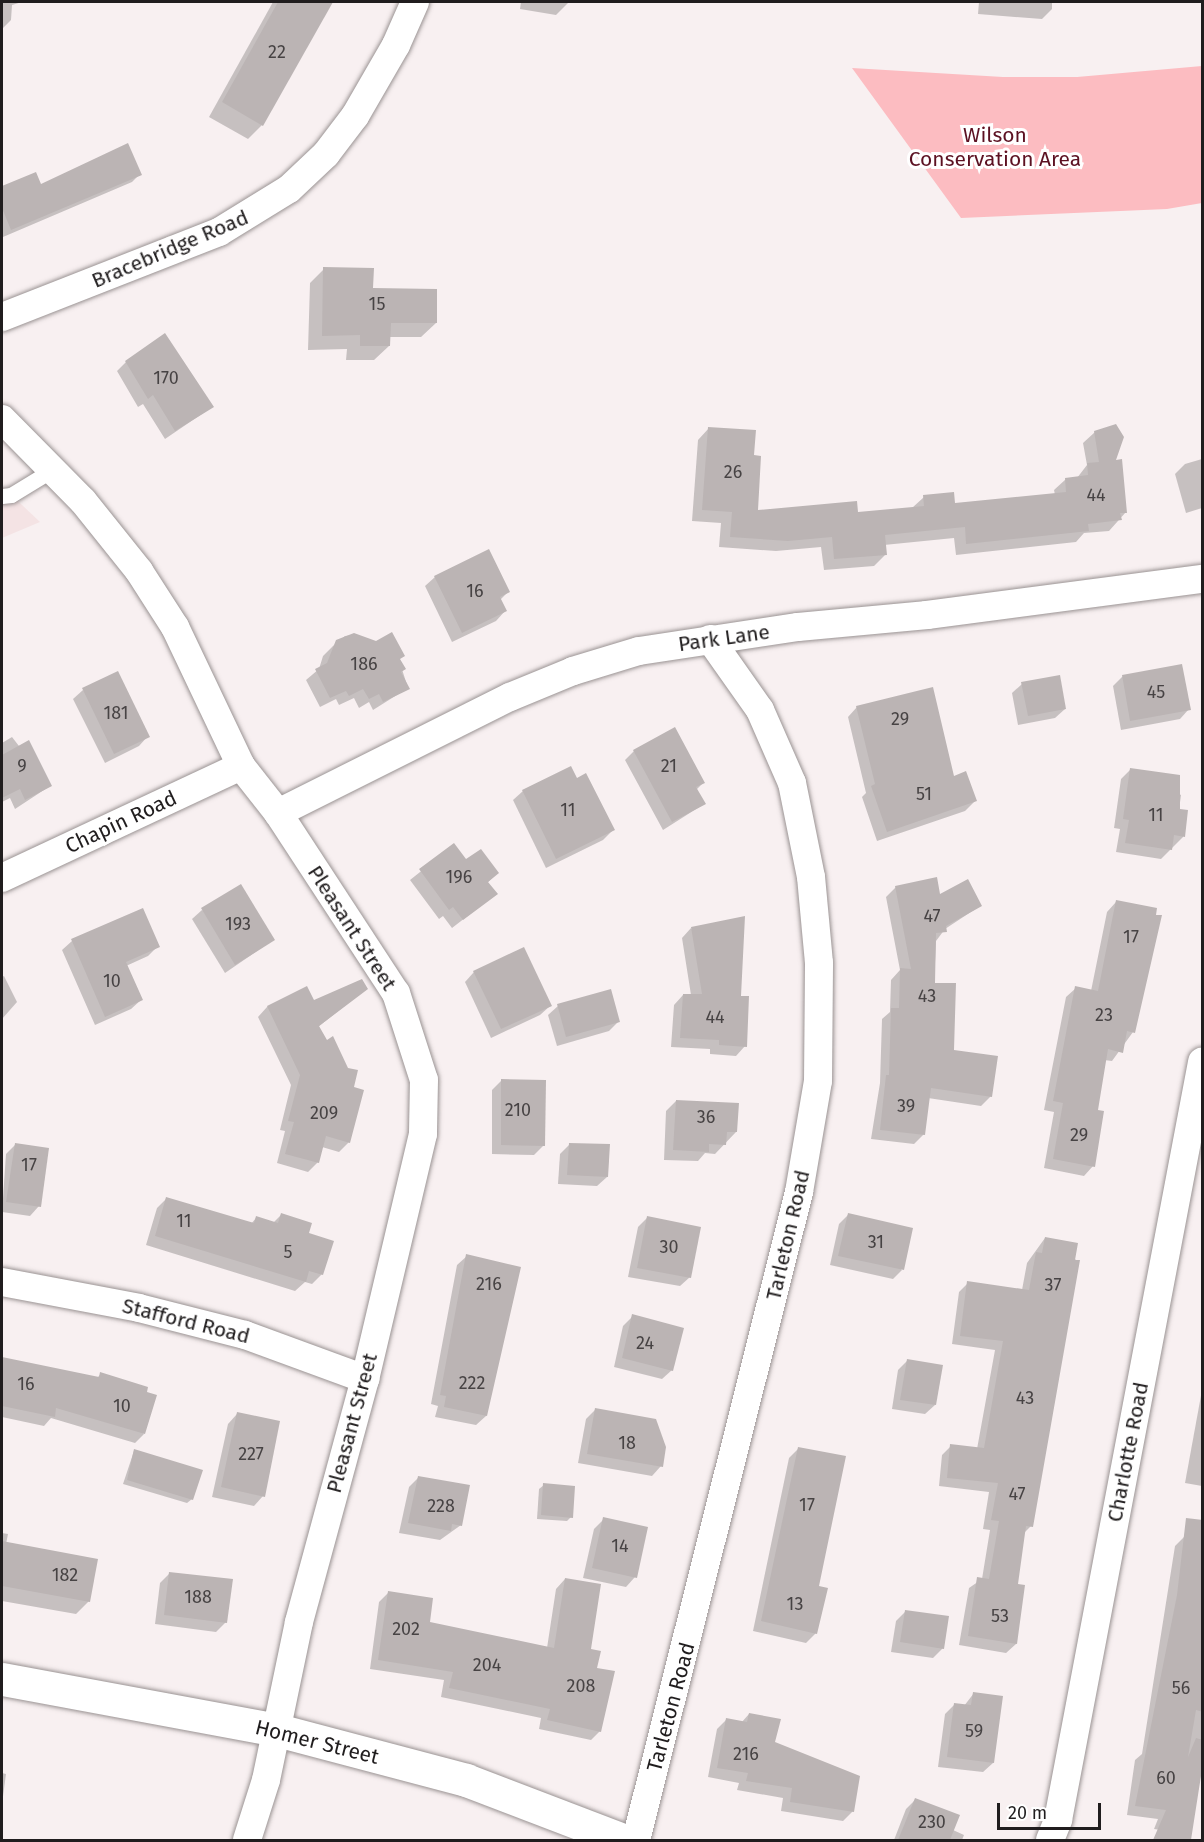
<!DOCTYPE html>
<html>
<head>
<meta charset="utf-8">
<style>
  body { margin:0 }
  #map { position:relative; width:1204px; height:1842px; overflow:hidden; background:#f8f0f1; font-family:"Fira Sans",sans-serif }
  div>[style] { position:absolute }
  .built>* { inset:0; background:#f4e3e4 }
  .green>* { inset:0; background:#fcbcc1 }
  .shadow>* { inset:0; background:#0003 }
  .building>* { inset:0; background:#bbb4b4 }
  .roads { filter:drop-shadow(0 0 2px #9a9393) drop-shadow(0 0 2px #9a9393) }
  .lane>* { height:15px; margin:-7.5px; padding:0 7.5px; transform-origin:7.5px; border-radius:7.5px; background:#fff }
  .street>* { height:28px; margin:-14px; padding:0 14px; transform-origin:14px; border-radius:14px; background:#fff }
  .secondary>* { height:33px; margin:-16.5px; padding:0 16.5px; transform-origin:16.5px; border-radius:16.5px; background:#fff }
  span { translate:-50% -50%; white-space:nowrap; text-align:center; line-height:1.15; -webkit-text-stroke:6px #fff; paint-order:stroke }
  .number-label { font-size:18px; color:#474344 }
  .number-label span { -webkit-text-stroke-width:0 }
  .park-label { font-size:21px; color:#5c1122 }
  .street-label { font-size:21px; color:#201d1e }
  .frame { position:absolute; inset:0; border:3px solid #201d1e; pointer-events:none }
  .scale { position:absolute; left:997px; top:1803px; width:104px; height:27px; box-sizing:border-box; border:3px solid #201d1e; border-top:0; padding-left:8px; font-size:18px; line-height:21px; white-space:nowrap; color:#201d1e; -webkit-text-stroke:4px #fff; paint-order:stroke }
</style>
</head>
<body>
<div id="map">
  <div class="built">
    <div style="clip-path:polygon(2px 486px,40px 522px,2px 538px)"></div>
  </div>
  <div class="green">
    <div style="clip-path:polygon(1202px 66px,1202px 203px,1167px 209px,961px 218px,852px 68px,1003px 77px,1077px 77px)"></div>
  </div>
  <div class="shadow">
    <div style="clip-path:polygon(2px 2px,22px 2px,12px 5px,11px 20px,2px 29px)"></div>
    <div style="clip-path:polygon(273px 2px,331px 2px,262px 125px,248px 139px,209px 117px)"></div>
    <div style="clip-path:polygon(521px 2px,569px 2px,556px 15px,520px 9px)"></div>
    <div style="clip-path:polygon(979px 2px,1052px 2px,1052px 9px,1042px 19px,978px 14px)"></div>
    <div style="clip-path:polygon(35px 174px,40px 186px,140px 174px,132px 182px,3px 237px,2px 188px)"></div>
    <div style="clip-path:polygon(324px 269px,372px 289px,436px 323px,421px 337px,389px 337px,389px 346px,374px 360px,346px 360px,347px 349px,308px 350px,310px 283px)"></div>
    <div style="clip-path:polygon(126px 362px,212px 407px,165px 439px,143px 404px,138px 407px,117px 371px)"></div>
    <div style="clip-path:polygon(709px 428px,752px 457px,756px 511px,856px 513px,912px 508px,924px 497px,953px 505px,1055px 495px,1054px 490px,1066px 479px,1077px 478px,1087px 465px,1083px 443px,1095px 432px,1114px 462px,1126px 512px,1109px 531px,1084px 533px,1076px 542px,956px 555px,954px 538px,884px 545px,885px 555px,874px 566px,824px 570px,821px 547px,776px 551px,719px 547px,721px 523px,692px 521px,698px 440px)"></div>
    <div style="clip-path:polygon(1202px 459px,1202px 508px,1186px 513px,1175px 474px,1185px 464px)"></div>
    <div style="clip-path:polygon(435px 577px,508px 592px,500px 600px,505px 611px,496px 621px,452px 642px,425px 586px)"></div>
    <div style="clip-path:polygon(354px 635px,399px 660px,408px 688px,373px 710px,369px 702px,359px 708px,354px 698px,339px 705px,336px 699px,320px 707px,306px 680px,319px 669px,323px 656px,333px 646px,345px 636px)"></div>
    <div style="clip-path:polygon(1123px 676px,1189px 709px,1180px 719px,1121px 730px,1113px 686px)"></div>
    <div style="clip-path:polygon(1022px 684px,1065px 709px,1055px 718px,1018px 725px,1012px 693px)"></div>
    <div style="clip-path:polygon(83px 690px,148px 736px,139px 746px,105px 763px,73px 699px)"></div>
    <div style="clip-path:polygon(857px 707px,953px 778px,975px 801px,965px 811px,877px 841px,862px 797px,866px 793px,848px 717px)"></div>
    <div style="clip-path:polygon(12px 737px,50px 786px,15px 809px,10px 798px,2px 802px,2px 743px)"></div>
    <div style="clip-path:polygon(634px 751px,703px 783px,696px 790px,704px 804px,663px 830px,625px 760px)"></div>
    <div style="clip-path:polygon(1131px 769px,1181px 795px,1179px 810px,1187px 811px,1183px 837px,1161px 859px,1116px 852px,1120px 829px,1114px 828px,1121px 779px)"></div>
    <div style="clip-path:polygon(576px 780px,613px 830px,603px 840px,546px 868px,513px 800px,523px 791px)"></div>
    <div style="clip-path:polygon(454px 845px,466px 861px,497px 873px,487px 883px,496px 894px,452px 928px,443px 916px,439px 919px,410px 880px)"></div>
    <div style="clip-path:polygon(896px 887px,980px 906px,945px 929px,936px 941px,934px 984px,953px 1052px,991px 1096px,981px 1106px,928px 1098px,924px 1134px,914px 1144px,871px 1139px,880px 1083px,882px 1019px,890px 1012px,891px 980px,900px 970px,886px 897px)"></div>
    <div style="clip-path:polygon(1116px 902px,1133px 1032px,1112px 1061px,1104px 1060px,1096px 1111px,1093px 1166px,1084px 1176px,1044px 1168px,1054px 1112px,1044px 1110px,1066px 997px,1076px 988px,1091px 991px,1107px 912px)"></div>
    <div style="clip-path:polygon(202px 910px,273px 940px,225px 973px,192px 919px)"></div>
    <div style="clip-path:polygon(134px 914px,158px 946px,148px 956px,126px 966px,141px 1000px,131px 1009px,95px 1025px,62px 950px,72px 941px)"></div>
    <div style="clip-path:polygon(691px 928px,739px 997px,745px 1046px,736px 1056px,710px 1054px,710px 1049px,671px 1047px,674px 1005px,683px 995px,691px 995px,682px 938px)"></div>
    <div style="clip-path:polygon(474px 972px,550px 1006px,540px 1015px,491px 1038px,465px 982px)"></div>
    <div style="clip-path:polygon(4px 976px,17px 1002px,2px 1019px,2px 977px)"></div>
    <div style="clip-path:polygon(306px 988px,313px 1002px,366px 989px,318px 1027px,352px 1088px,349px 1142px,339px 1152px,322px 1147px,318px 1162px,308px 1172px,277px 1163px,285px 1131px,280px 1130px,291px 1085px,258px 1017px,267px 1007px)"></div>
    <div style="clip-path:polygon(558px 1006px,619px 1021px,609px 1031px,557px 1046px,548px 1015px)"></div>
    <div style="clip-path:polygon(501px 1081px,543px 1146px,534px 1155px,492px 1154px,492px 1090px)"></div>
    <div style="clip-path:polygon(676px 1101px,736px 1132px,715px 1154px,705px 1153px,698px 1161px,664px 1160px,666px 1111px)"></div>
    <div style="clip-path:polygon(570px 1144px,607px 1177px,597px 1186px,558px 1184px,560px 1154px)"></div>
    <div style="clip-path:polygon(15px 1145px,39px 1206px,30px 1216px,2px 1212px,6px 1154px)"></div>
    <div style="clip-path:polygon(167px 1198px,251px 1224px,256px 1218px,273px 1223px,281px 1215px,307px 1234px,322px 1274px,312px 1284px,305px 1282px,295px 1291px,146px 1245px,157px 1208px)"></div>
    <div style="clip-path:polygon(848px 1215px,902px 1270px,893px 1279px,830px 1265px,839px 1224px)"></div>
    <div style="clip-path:polygon(647px 1218px,690px 1277px,680px 1286px,628px 1277px,638px 1227px)"></div>
    <div style="clip-path:polygon(1045px 1238px,1079px 1262px,1031px 1526px,1023px 1534px,1016px 1585px,1016px 1644px,1006px 1653px,959px 1645px,969px 1588px,982px 1579px,990px 1530px,983px 1529px,989px 1492px,939px 1486px,942px 1455px,951px 1446px,977px 1449px,995px 1350px,952px 1344px,959px 1292px,968px 1283px,1022px 1290px,1027px 1263px)"></div>
    <div style="clip-path:polygon(467px 1256px,486px 1416px,476px 1425px,435px 1417px,438px 1406px,431px 1404px,457px 1265px)"></div>
    <div style="clip-path:polygon(633px 1316px,672px 1370px,662px 1379px,614px 1367px,623px 1326px)"></div>
    <div style="clip-path:polygon(2px 1359px,97px 1378px,101px 1374px,144px 1434px,135px 1443px,51px 1418px,44px 1426px,2px 1417px)"></div>
    <div style="clip-path:polygon(908px 1360px,935px 1405px,925px 1414px,892px 1409px,898px 1370px)"></div>
    <div style="clip-path:polygon(1202px 1390px,1202px 1486px,1185px 1483px)"></div>
    <div style="clip-path:polygon(596px 1409px,661px 1466px,652px 1476px,578px 1463px,586px 1419px)"></div>
    <div style="clip-path:polygon(237px 1414px,263px 1496px,254px 1506px,212px 1497px,228px 1424px)"></div>
    <div style="clip-path:polygon(798px 1449px,817px 1587px,816px 1633px,806px 1643px,753px 1631px,789px 1458px)"></div>
    <div style="clip-path:polygon(134px 1451px,192px 1499px,187px 1503px,123px 1484px)"></div>
    <div style="clip-path:polygon(418px 1478px,461px 1525px,440px 1540px,399px 1533px,409px 1487px)"></div>
    <div style="clip-path:polygon(544px 1485px,571px 1517px,567px 1521px,537px 1519px,539px 1489px)"></div>
    <div style="clip-path:polygon(604px 1519px,635px 1577px,626px 1587px,583px 1578px,594px 1529px)"></div>
    <div style="clip-path:polygon(2px 1533px,8px 1534px,6px 1544px,89px 1601px,76px 1614px,2px 1601px)"></div>
    <div style="clip-path:polygon(1184px 1537px,1202px 1539px,1202px 1768px,1192px 1824px,1183px 1833px,1154px 1829px,1158px 1819px,1127px 1815px,1135px 1760px,1142px 1754px,1175px 1546px)"></div>
    <div style="clip-path:polygon(170px 1573px,226px 1622px,216px 1632px,155px 1624px,160px 1583px)"></div>
    <div style="clip-path:polygon(565px 1579px,595px 1669px,600px 1731px,591px 1740px,539px 1729px,541px 1718px,441px 1697px,444px 1680px,370px 1669px,379px 1602px,389px 1592px,428px 1624px,547px 1648px,556px 1589px)"></div>
    <div style="clip-path:polygon(905px 1612px,943px 1648px,933px 1658px,891px 1652px,896px 1621px)"></div>
    <div style="clip-path:polygon(974px 1693px,993px 1763px,983px 1772px,938px 1767px,945px 1714px,955px 1704px,964px 1706px)"></div>
    <div style="clip-path:polygon(749px 1714px,773px 1742px,853px 1811px,843px 1821px,781px 1811px,783px 1798px,737px 1790px,739px 1783px,708px 1777px,717px 1729px,726px 1720px,741px 1723px)"></div>
    <div style="clip-path:polygon(2px 1773px,6px 1774px,2px 1804px)"></div>
    <div style="clip-path:polygon(916px 1799px,953px 1830px,964px 1835px,962px 1840px,894px 1840px,906px 1809px)"></div>
  </div>
  <div class="building">
    <div style="clip-path:polygon(278px 2px,333px 2px,263px 126px,222px 102px)"></div>
    <div style="clip-path:polygon(128px 143px,142px 175px,11px 230px,2px 208px,2px 186px,36px 172px,41px 184px)"></div>
    <div style="clip-path:polygon(323px 267px,374px 268px,373px 288px,437px 289px,437px 323px,391px 323px,390px 346px,360px 346px,360px 335px,322px 336px)"></div>
    <div style="clip-path:polygon(165px 333px,214px 407px,175px 431px,153px 395px,148px 399px,125px 361px)"></div>
    <div style="clip-path:polygon(1116px 424px,1124px 437px,1116px 460px,1122px 459px,1127px 513px,1120px 513px,1122px 520px,1088px 524px,1089px 531px,966px 544px,965px 527px,885px 535px,887px 555px,834px 559px,832px 537px,788px 541px,730px 537px,732px 512px,702px 510px,708px 427px,756px 430px,754px 455px,761px 456px,758px 510px,857px 501px,858px 512px,924px 506px,923px 495px,954px 492px,955px 503px,1066px 492px,1065px 478px,1088px 475px,1087px 463px,1099px 462px,1094px 431px)"></div>
    <div style="clip-path:polygon(489px 549px,510px 592px,500px 597px,507px 611px,462px 633px,434px 576px)"></div>
    <div style="clip-path:polygon(392px 632px,405px 656px,400px 659px,406px 669px,401px 672px,410px 689px,383px 702px,379px 694px,369px 699px,363px 689px,349px 696px,346px 691px,330px 698px,315px 669px,327px 663px,336px 640px,354px 633px,376px 641px)"></div>
    <div style="clip-path:polygon(1182px 664px,1191px 710px,1130px 721px,1122px 675px)"></div>
    <div style="clip-path:polygon(118px 671px,150px 737px,114px 754px,82px 688px)"></div>
    <div style="clip-path:polygon(1060px 675px,1066px 709px,1028px 716px,1021px 682px)"></div>
    <div style="clip-path:polygon(933px 687px,954px 776px,966px 771px,977px 801px,887px 832px,871px 786px,875px 784px,856px 706px)"></div>
    <div style="clip-path:polygon(675px 727px,705px 783px,696px 787px,706px 804px,672px 822px,633px 750px)"></div>
    <div style="clip-path:polygon(29px 740px,52px 786px,25px 800px,20px 789px,2px 798px,2px 755px)"></div>
    <div style="clip-path:polygon(571px 766px,577px 778px,586px 773px,615px 830px,556px 859px,522px 790px)"></div>
    <div style="clip-path:polygon(1130px 768px,1180px 775px,1180px 809px,1188px 810px,1185px 837px,1174px 835px,1172px 850px,1125px 843px,1129px 820px,1123px 819px)"></div>
    <div style="clip-path:polygon(454px 843px,466px 859px,481px 849px,499px 873px,488px 882px,498px 894px,463px 920px,453px 907px,449px 910px,419px 869px)"></div>
    <div style="clip-path:polygon(937px 877px,940px 894px,968px 879px,982px 906px,946px 926px,947px 932px,936px 933px,935px 983px,956px 983px,954px 1050px,998px 1056px,992px 1097px,931px 1088px,925px 1135px,880px 1130px,886px 1075px,889px 1075px,891px 1008px,899px 1008px,900px 968px,911px 969px,895px 886px)"></div>
    <div style="clip-path:polygon(241px 884px,275px 940px,235px 965px,201px 908px)"></div>
    <div style="clip-path:polygon(1116px 900px,1157px 908px,1156px 915px,1162px 915px,1135px 1033px,1127px 1031px,1123px 1053px,1108px 1049px,1098px 1110px,1104px 1111px,1095px 1167px,1053px 1159px,1063px 1103px,1053px 1101px,1075px 986px,1098px 991px)"></div>
    <div style="clip-path:polygon(143px 908px,160px 947px,126px 962px,143px 1000px,105px 1017px,71px 939px)"></div>
    <div style="clip-path:polygon(745px 916px,741px 996px,749px 996px,747px 1047px,719px 1045px,719px 1040px,680px 1038px,683px 994px,702px 994px,691px 927px)"></div>
    <div style="clip-path:polygon(524px 947px,552px 1006px,501px 1029px,473px 971px)"></div>
    <div style="clip-path:polygon(362px 979px,368px 989px,319px 1026px,327px 1040px,333px 1036px,348px 1068px,358px 1070px,354px 1087px,364px 1090px,350px 1143px,326px 1136px,319px 1163px,285px 1154px,294px 1122px,288px 1121px,300px 1075px,267px 1006px,307px 986px,314px 1000px)"></div>
    <div style="clip-path:polygon(611px 989px,620px 1022px,566px 1037px,557px 1004px)"></div>
    <div style="clip-path:polygon(501px 1079px,546px 1080px,545px 1146px,501px 1145px)"></div>
    <div style="clip-path:polygon(676px 1100px,739px 1103px,737px 1132px,727px 1132px,726px 1145px,709px 1144px,709px 1152px,673px 1150px)"></div>
    <div style="clip-path:polygon(15px 1143px,49px 1148px,41px 1207px,6px 1202px)"></div>
    <div style="clip-path:polygon(569px 1143px,610px 1144px,608px 1177px,567px 1175px)"></div>
    <div style="clip-path:polygon(166px 1197px,254px 1223px,256px 1216px,278px 1223px,281px 1213px,312px 1223px,309px 1233px,334px 1241px,323px 1275px,309px 1271px,306px 1282px,155px 1236px)"></div>
    <div style="clip-path:polygon(848px 1213px,913px 1228px,904px 1270px,838px 1256px)"></div>
    <div style="clip-path:polygon(647px 1216px,701px 1227px,691px 1278px,637px 1268px)"></div>
    <div style="clip-path:polygon(1045px 1237px,1078px 1243px,1075px 1260px,1080px 1260px,1033px 1527px,1026px 1526px,1018px 1584px,1025px 1585px,1017px 1644px,968px 1636px,977px 1577px,989px 1579px,999px 1521px,991px 1520px,998px 1483px,947px 1478px,950px 1444px,984px 1448px,1003px 1341px,960px 1336px,967px 1281px,1029px 1290px,1036px 1252px,1042px 1253px)"></div>
    <div style="clip-path:polygon(466px 1254px,521px 1267px,487px 1416px,444px 1407px,446px 1396px,440px 1395px)"></div>
    <div style="clip-path:polygon(632px 1314px,684px 1328px,673px 1371px,622px 1358px)"></div>
    <div style="clip-path:polygon(2px 1357px,99px 1377px,100px 1372px,148px 1387px,147px 1392px,157px 1395px,145px 1434px,56px 1408px,55px 1417px,2px 1406px)"></div>
    <div style="clip-path:polygon(907px 1359px,943px 1365px,936px 1405px,900px 1400px)"></div>
    <div style="clip-path:polygon(595px 1408px,656px 1419px,666px 1447px,663px 1467px,587px 1454px)"></div>
    <div style="clip-path:polygon(237px 1412px,280px 1421px,265px 1497px,221px 1487px)"></div>
    <div style="clip-path:polygon(798px 1447px,846px 1456px,819px 1586px,828px 1588px,817px 1634px,761px 1621px)"></div>
    <div style="clip-path:polygon(134px 1449px,203px 1470px,193px 1500px,127px 1480px)"></div>
    <div style="clip-path:polygon(418px 1476px,470px 1485px,462px 1526px,452px 1524px,451px 1531px,408px 1523px)"></div>
    <div style="clip-path:polygon(543px 1483px,575px 1486px,573px 1518px,541px 1515px)"></div>
    <div style="clip-path:polygon(603px 1517px,648px 1527px,637px 1578px,592px 1568px)"></div>
    <div style="clip-path:polygon(1186px 1518px,1203px 1520px,1203px 1712px,1196px 1710px,1188px 1757px,1196px 1738px,1203px 1740px,1203px 1763px,1191px 1840px,1153px 1840px,1166px 1810px,1135px 1806px,1177px 1595px)"></div>
    <div style="clip-path:polygon(2px 1541px,98px 1559px,90px 1602px,2px 1586px)"></div>
    <div style="clip-path:polygon(169px 1572px,233px 1579px,227px 1623px,164px 1615px)"></div>
    <div style="clip-path:polygon(565px 1578px,601px 1584px,591px 1649px,601px 1651px,597px 1668px,615px 1671px,601px 1732px,547px 1720px,550px 1709px,449px 1688px,453px 1672px,378px 1660px,388px 1591px,433px 1598px,430px 1622px,554px 1648px)"></div>
    <div style="clip-path:polygon(905px 1610px,949px 1616px,944px 1649px,900px 1642px)"></div>
    <div style="clip-path:polygon(973px 1692px,1003px 1696px,994px 1763px,947px 1757px,954px 1703px,971px 1705px)"></div>
    <div style="clip-path:polygon(749px 1713px,781px 1719px,775px 1742px,860px 1776px,854px 1812px,790px 1802px,792px 1788px,746px 1781px,748px 1773px,717px 1768px,726px 1718px,747px 1722px)"></div>
    <div style="clip-path:polygon(915px 1798px,960px 1815px,950px 1840px,898px 1840px)"></div>
  </div>
  <div class="roads">
    <div class="lane">
      <div style="left:2px;top:496px;width:9px;rotate:-6deg"></div>
      <div style="left:11px;top:495px;width:48px;rotate:-31.4deg"></div>
    </div>
    <div class="street">
      <div style="left:2px;top:317px;width:233px;rotate:-21.4deg"></div>
      <div style="left:219px;top:232px;width:82px;rotate:-31.6deg"></div>
      <div style="left:289px;top:189px;width:51px;rotate:-43.4deg"></div>
      <div style="left:326px;top:154px;width:48px;rotate:-52.7deg"></div>
      <div style="left:355px;top:116px;width:82px;rotate:-60deg"></div>
      <div style="left:396px;top:45px;width:47px;rotate:-66.2deg"></div>
      <div style="left:2px;top:419px;width:115px;rotate:45.4deg"></div>
      <div style="left:83px;top:501px;width:90px;rotate:51.3deg"></div>
      <div style="left:139px;top:571px;width:67px;rotate:57.3deg"></div>
      <div style="left:175px;top:627px;width:154px;rotate:64.6deg"></div>
      <div style="left:241px;top:766px;width:60px;rotate:51.8deg"></div>
      <div style="left:278px;top:813px;width:215px;rotate:56.8deg"></div>
      <div style="left:396px;top:993px;width:91px;rotate:72.2deg"></div>
      <div style="left:424px;top:1080px;width:54px;rotate:91.1deg"></div>
      <div style="left:423px;top:1134px;width:252px;rotate:103.3deg"></div>
      <div style="left:365px;top:1379px;width:252px;rotate:105.2deg"></div>
      <div style="left:299px;top:1622px;width:161px;rotate:101.8deg"></div>
      <div style="left:266px;top:1780px;width:63px;rotate:107.6deg"></div>
      <div style="left:278px;top:813px;width:259px;rotate:-26.6deg"></div>
      <div style="left:510px;top:697px;width:68px;rotate:-22.4deg"></div>
      <div style="left:573px;top:671px;width:69px;rotate:-16.9deg"></div>
      <div style="left:639px;top:651px;width:161px;rotate:-8.6deg"></div>
      <div style="left:798px;top:627px;width:130px;rotate:-5.3deg"></div>
      <div style="left:927px;top:615px;width:277px;rotate:-7.5deg"></div>
      <div style="left:2px;top:878px;width:264px;rotate:-25.1deg"></div>
      <div style="left:2px;top:1282px;width:139px;rotate:10.7deg"></div>
      <div style="left:139px;top:1308px;width:109px;rotate:14.3deg"></div>
      <div style="left:245px;top:1335px;width:128px;rotate:20.1deg"></div>
      <div style="left:636px;top:1840px;width:668px;rotate:-75.88deg"></div>
      <div style="left:799px;top:1192px;width:113px;rotate:-80.3deg"></div>
      <div style="left:818px;top:1081px;width:118px;rotate:-89.5deg"></div>
      <div style="left:819px;top:963px;width:86px;rotate:-95.3deg"></div>
      <div style="left:811px;top:877px;width:96px;rotate:-101.4deg"></div>
      <div style="left:792px;top:783px;width:80px;rotate:-113.7deg"></div>
      <div style="left:760px;top:710px;width:87px;rotate:-125.2deg"></div>
      <div style="left:1050px;top:1840px;width:22px;rotate:-68deg"></div>
      <div style="left:1058px;top:1820px;width:772px;rotate:-79.24deg"></div>
    </div>
    <div class="secondary">
      <div style="left:2px;top:1679px;width:280px;rotate:10.5deg"></div>
      <div style="left:277px;top:1730px;width:196px;rotate:14.8deg"></div>
      <div style="left:466px;top:1780px;width:168px;rotate:20.9deg"></div>
    </div>
  </div>
  <div class="number-label">
    <span style="left:277px;top:52px">22</span>
    <span style="left:377px;top:304px">15</span>
    <span style="left:166px;top:378px">170</span>
    <span style="left:733px;top:472px">26</span>
    <span style="left:1096px;top:495px">44</span>
    <span style="left:475px;top:591px">16</span>
    <span style="left:364px;top:664px">186</span>
    <span style="left:1156px;top:692px">45</span>
    <span style="left:116px;top:713px">181</span>
    <span style="left:900px;top:719px">29</span>
    <span style="left:22px;top:766px">9</span>
    <span style="left:669px;top:766px">21</span>
    <span style="left:924px;top:794px">51</span>
    <span style="left:568px;top:810px">11</span>
    <span style="left:1156px;top:815px">11</span>
    <span style="left:459px;top:877px">196</span>
    <span style="left:932px;top:916px">47</span>
    <span style="left:238px;top:924px">193</span>
    <span style="left:1131px;top:937px">17</span>
    <span style="left:112px;top:981px">10</span>
    <span style="left:927px;top:996px">43</span>
    <span style="left:1104px;top:1015px">23</span>
    <span style="left:715px;top:1017px">44</span>
    <span style="left:906px;top:1106px">39</span>
    <span style="left:518px;top:1110px">210</span>
    <span style="left:324px;top:1113px">209</span>
    <span style="left:706px;top:1117px">36</span>
    <span style="left:1079px;top:1135px">29</span>
    <span style="left:29px;top:1165px">17</span>
    <span style="left:184px;top:1221px">11</span>
    <span style="left:876px;top:1242px">31</span>
    <span style="left:669px;top:1247px">30</span>
    <span style="left:288px;top:1252px">5</span>
    <span style="left:489px;top:1284px">216</span>
    <span style="left:1053px;top:1285px">37</span>
    <span style="left:645px;top:1343px">24</span>
    <span style="left:472px;top:1383px">222</span>
    <span style="left:26px;top:1384px">16</span>
    <span style="left:1025px;top:1398px">43</span>
    <span style="left:122px;top:1406px">10</span>
    <span style="left:627px;top:1443px">18</span>
    <span style="left:251px;top:1454px">227</span>
    <span style="left:1017px;top:1494px">47</span>
    <span style="left:807px;top:1505px">17</span>
    <span style="left:441px;top:1506px">228</span>
    <span style="left:620px;top:1546px">14</span>
    <span style="left:65px;top:1575px">182</span>
    <span style="left:198px;top:1597px">188</span>
    <span style="left:795px;top:1604px">13</span>
    <span style="left:1000px;top:1616px">53</span>
    <span style="left:406px;top:1629px">202</span>
    <span style="left:487px;top:1665px">204</span>
    <span style="left:581px;top:1686px">208</span>
    <span style="left:1181px;top:1688px">56</span>
    <span style="left:974px;top:1731px">59</span>
    <span style="left:746px;top:1754px">216</span>
    <span style="left:1166px;top:1778px">60</span>
    <span style="left:932px;top:1822px">230</span>
  </div>
  <div class="park-label">
    <span style="left:995px;top:147px">Wilson<br>Conservation Area</span>
  </div>
  <div class="street-label">
    <span style="left:170px;top:249px;rotate:-23deg">Bracebridge Road</span>
    <span style="left:724px;top:638px;rotate:-8deg">Park Lane</span>
    <span style="left:121px;top:822px;rotate:-25deg">Chapin Road</span>
    <span style="left:352px;top:928px;rotate:57deg">Pleasant Street</span>
    <span style="left:788px;top:1235px;rotate:-77deg">Tarleton Road</span>
    <span style="left:186px;top:1321px;rotate:14deg">Stafford Road</span>
    <span style="left:352px;top:1423px;rotate:-75deg">Pleasant Street</span>
    <span style="left:1128px;top:1452px;rotate:-79deg">Charlotte Road</span>
    <span style="left:671px;top:1707px;rotate:-75deg">Tarleton Road</span>
    <span style="left:317px;top:1742px;rotate:14deg">Homer Street</span>
  </div>
  <div class="frame"></div>
  <div class="scale">20 m</div>
</div>
</body>
</html>
